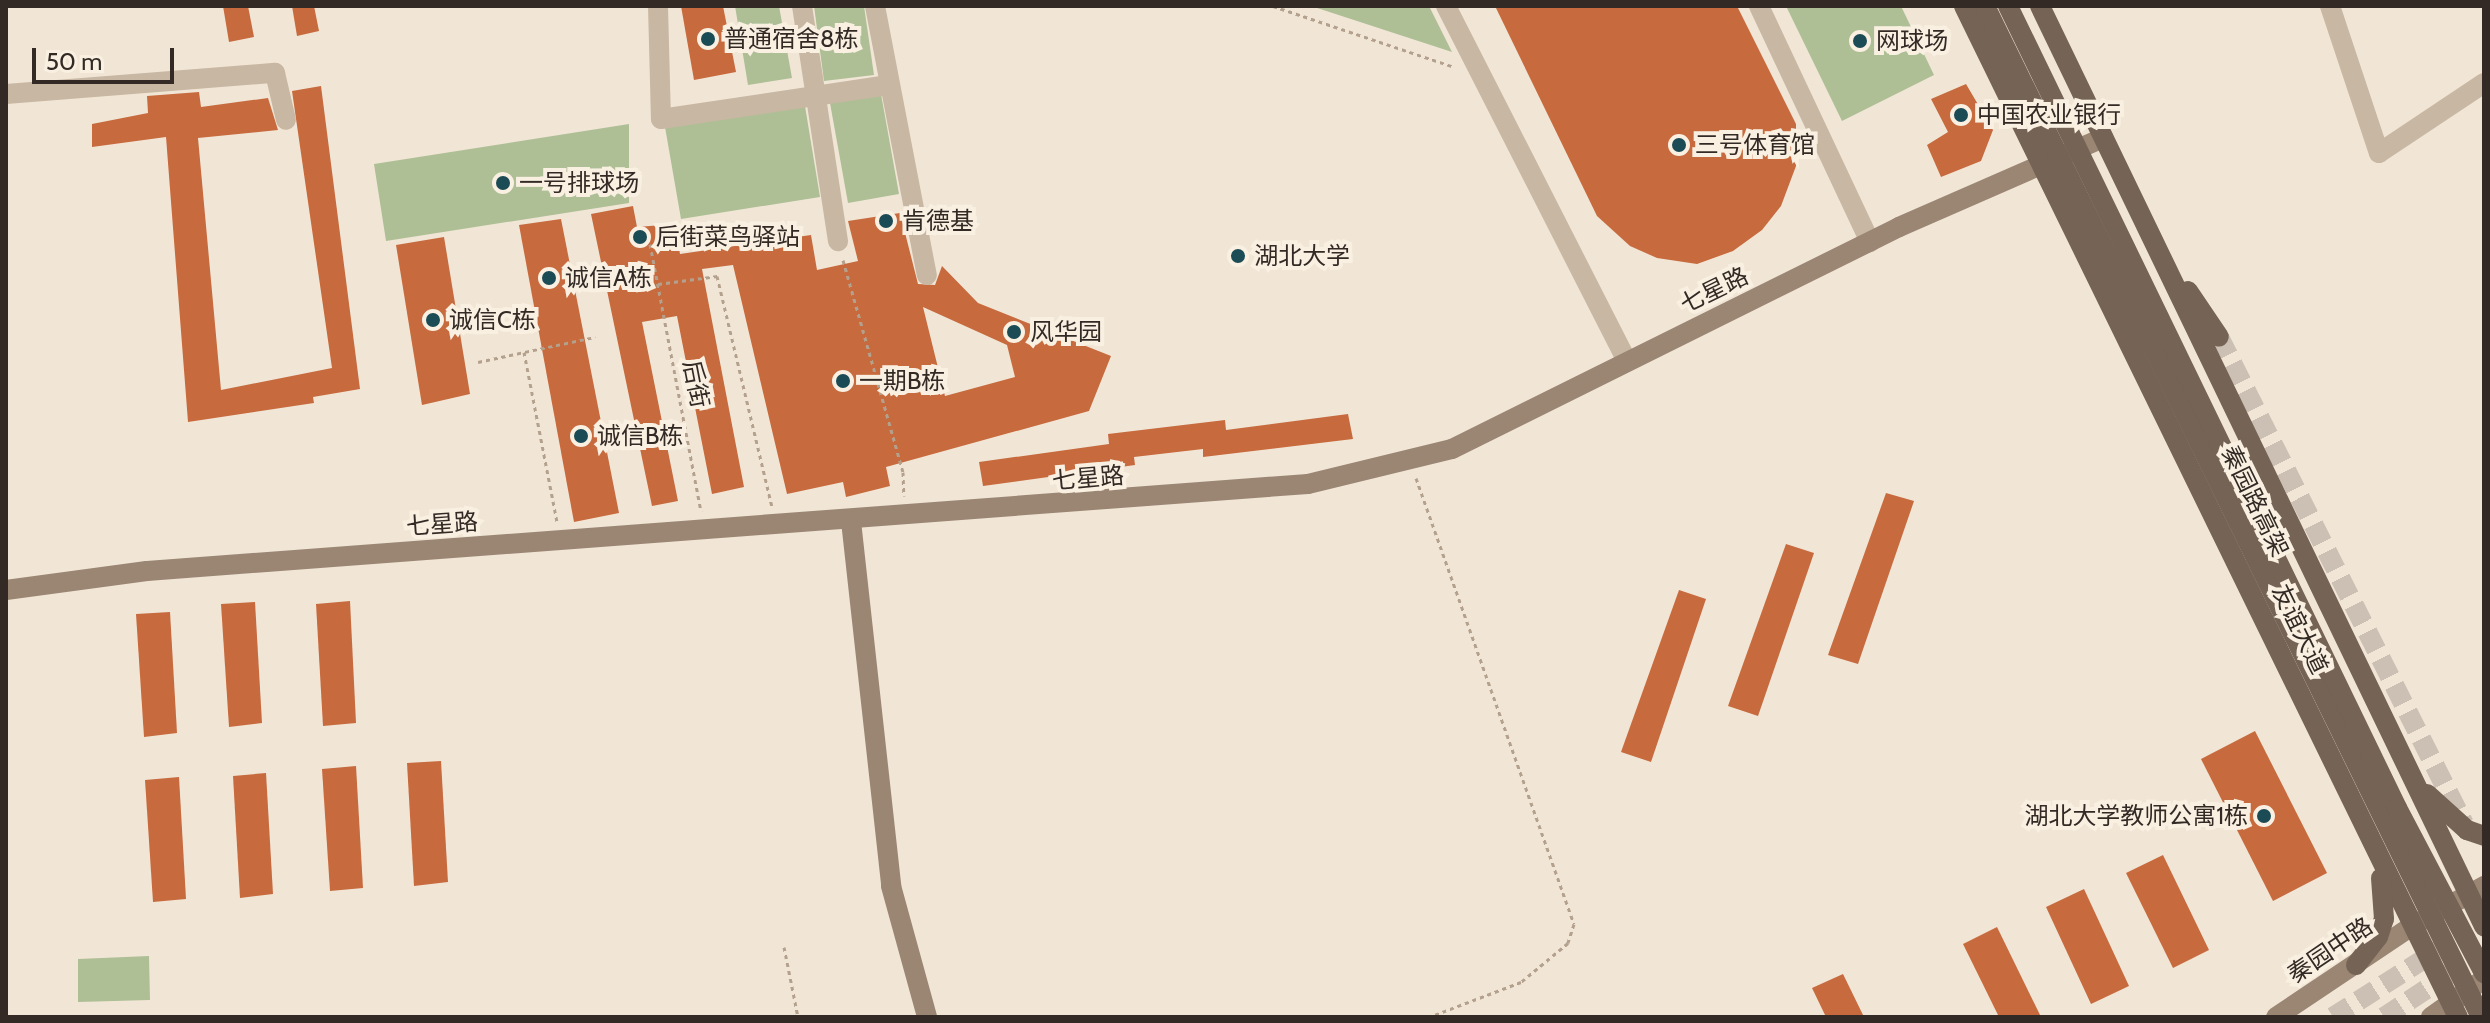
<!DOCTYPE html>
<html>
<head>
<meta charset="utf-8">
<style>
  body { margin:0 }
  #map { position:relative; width:2490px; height:1023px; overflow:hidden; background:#f1e6d6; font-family:Cabin,"Noto Sans SC",sans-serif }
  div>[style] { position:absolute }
  .green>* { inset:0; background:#aebf96 }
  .building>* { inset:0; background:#c76a3e }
  .primary-tunnel>* { height:20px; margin-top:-10px; transform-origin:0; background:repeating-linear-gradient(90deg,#cbc0b3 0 20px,transparent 0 30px) }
  .path>* { height:3px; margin-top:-1.5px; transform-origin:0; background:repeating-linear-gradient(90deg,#b4a18d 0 4px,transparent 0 8px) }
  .street>* { height:20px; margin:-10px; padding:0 10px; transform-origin:10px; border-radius:10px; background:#c8b7a2 }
  .secondary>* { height:20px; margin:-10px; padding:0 10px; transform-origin:10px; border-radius:10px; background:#9b8674 }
  .primary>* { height:20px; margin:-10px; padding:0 10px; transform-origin:10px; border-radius:10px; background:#756355 }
  .dots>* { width:22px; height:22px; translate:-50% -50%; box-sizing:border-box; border:4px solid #f9f0e2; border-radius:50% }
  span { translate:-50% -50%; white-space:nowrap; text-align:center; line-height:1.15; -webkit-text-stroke:8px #f9f0e2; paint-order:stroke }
  .poi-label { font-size:24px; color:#332a25 }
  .left { translate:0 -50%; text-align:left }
  .right { translate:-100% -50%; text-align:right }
  .street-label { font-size:24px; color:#332a25 }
  .frame { position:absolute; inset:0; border:8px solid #332a25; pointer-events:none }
  .scale { position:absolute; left:32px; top:48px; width:142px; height:36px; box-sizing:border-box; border:4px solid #332a25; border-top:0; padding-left:10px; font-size:24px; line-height:28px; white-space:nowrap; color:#332a25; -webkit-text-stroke:6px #f9f0e2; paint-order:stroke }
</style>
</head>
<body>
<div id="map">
  <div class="green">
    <div style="clip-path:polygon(735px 6px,779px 6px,792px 78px,748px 85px)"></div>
    <div style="clip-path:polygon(814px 6px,864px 6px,874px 75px,824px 81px)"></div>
    <div style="clip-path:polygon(1311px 6px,1429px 6px,1452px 52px)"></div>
    <div style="clip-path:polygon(1786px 6px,1901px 6px,1934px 75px,1842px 121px)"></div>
    <div style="clip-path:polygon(881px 94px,899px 194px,848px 203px,830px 103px)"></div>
    <div style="clip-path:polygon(805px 106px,820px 197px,681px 219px,665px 127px)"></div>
    <div style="clip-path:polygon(629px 124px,629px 203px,386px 241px,374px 164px)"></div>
    <div style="clip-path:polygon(149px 956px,150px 1000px,78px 1002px,78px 959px)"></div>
  </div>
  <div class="building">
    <div style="clip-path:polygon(223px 6px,248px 6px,254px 37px,229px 42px)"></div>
    <div style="clip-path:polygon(292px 6px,314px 6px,319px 31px,297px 36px)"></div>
    <div style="clip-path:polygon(681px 6px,723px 6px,736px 72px,694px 80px)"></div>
    <div style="clip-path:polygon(1495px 6px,1737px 6px,1796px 124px,1796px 166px,1781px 206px,1762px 230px,1733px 251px,1697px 264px,1657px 258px,1630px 246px,1597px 216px)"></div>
    <div style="clip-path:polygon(1966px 84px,1993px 130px,1981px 161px,1941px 177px,1927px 145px,1948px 132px,1931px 99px)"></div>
    <div style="clip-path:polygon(321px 86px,360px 389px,313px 397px,314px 403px,188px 422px,166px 137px,92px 147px,92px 124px,148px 113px,147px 96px,199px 92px,201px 107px,268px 98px,278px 130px,198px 138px,221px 390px,332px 368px,292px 91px)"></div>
    <div style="clip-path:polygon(evenodd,633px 206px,637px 227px,675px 224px,680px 254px,811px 235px,817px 270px,858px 261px,848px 221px,900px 213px,918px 284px,935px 285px,942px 266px,978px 303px,1111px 356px,1089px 411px,886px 467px,890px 486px,846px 497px,843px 482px,787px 494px,733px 265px,702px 269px,744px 487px,712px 494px,677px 316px,642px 322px,678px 501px,652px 506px,591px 214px,633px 206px,923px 307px,1007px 345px,1015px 377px,945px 396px,923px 307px)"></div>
    <div style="clip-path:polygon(561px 219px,619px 513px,574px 522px,519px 225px)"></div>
    <div style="clip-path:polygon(444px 237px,470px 394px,422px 405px,396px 245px)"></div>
    <div style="clip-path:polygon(1348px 414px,1353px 439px,1203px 457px,1203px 449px,1134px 457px,1135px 465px,983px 486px,979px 462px,1109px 444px,1108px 434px,1225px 420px,1226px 430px)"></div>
    <div style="clip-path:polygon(1886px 493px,1914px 501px,1858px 664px,1828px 655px)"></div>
    <div style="clip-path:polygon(1786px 544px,1814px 553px,1758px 716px,1728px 706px)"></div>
    <div style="clip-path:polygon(1679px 590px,1706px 599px,1651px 762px,1621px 752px)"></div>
    <div style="clip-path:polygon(350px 601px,356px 723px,323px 726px,316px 604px)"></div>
    <div style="clip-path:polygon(255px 602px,262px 723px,229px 727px,221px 604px)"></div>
    <div style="clip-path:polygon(170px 612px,177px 733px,144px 737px,136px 614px)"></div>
    <div style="clip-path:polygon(2255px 731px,2327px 873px,2273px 901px,2201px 759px)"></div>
    <div style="clip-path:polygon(441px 761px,448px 882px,414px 886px,407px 763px)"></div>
    <div style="clip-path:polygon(356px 766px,363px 888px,330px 891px,322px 769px)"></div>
    <div style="clip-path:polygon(266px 773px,273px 894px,240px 898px,233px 776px)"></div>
    <div style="clip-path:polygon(179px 777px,186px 899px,153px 902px,145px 780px)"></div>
    <div style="clip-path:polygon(2163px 855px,2209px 950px,2173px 968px,2126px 873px)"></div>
    <div style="clip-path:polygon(2084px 889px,2129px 986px,2091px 1004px,2046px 907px)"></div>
    <div style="clip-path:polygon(1997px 927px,2041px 1017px,1999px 1017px,1963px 944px)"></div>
    <div style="clip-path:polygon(1843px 974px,1864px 1017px,1826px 1017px,1812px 988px)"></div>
  </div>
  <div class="primary-tunnel">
    <div style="left:2219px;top:337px;width:545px;rotate:63.29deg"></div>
    <div style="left:2333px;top:1017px;width:151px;rotate:-32.5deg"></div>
    <div style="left:2384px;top:1017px;width:84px;rotate:-33.3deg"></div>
  </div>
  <div class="path">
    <div style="left:1273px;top:6px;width:191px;rotate:18.6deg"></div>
    <div style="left:650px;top:244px;width:272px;rotate:79.2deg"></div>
    <div style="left:843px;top:260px;width:220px;rotate:74.2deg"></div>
    <div style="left:903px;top:472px;width:24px;rotate:88deg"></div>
    <div style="left:658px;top:284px;width:60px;rotate:-7.7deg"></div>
    <div style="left:717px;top:276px;width:236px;rotate:76.6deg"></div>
    <div style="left:524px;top:352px;width:173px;rotate:79deg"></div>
    <div style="left:478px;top:362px;width:120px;rotate:-12.1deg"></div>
    <div style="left:1416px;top:478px;width:473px;rotate:70.5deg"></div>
    <div style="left:1574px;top:924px;width:20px;rotate:108deg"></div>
    <div style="left:1568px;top:943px;width:61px;rotate:140.3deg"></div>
    <div style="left:1521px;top:982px;width:98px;rotate:159.2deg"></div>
    <div style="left:784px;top:947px;width:71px;rotate:78.7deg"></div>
  </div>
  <div class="street">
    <div style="left:658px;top:6px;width:113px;rotate:88.5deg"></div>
    <div style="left:661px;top:119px;width:230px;rotate:-8.5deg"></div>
    <div style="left:802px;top:6px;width:238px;rotate:81.3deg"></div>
    <div style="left:875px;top:6px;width:274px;rotate:79.1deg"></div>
    <div style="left:1446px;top:6px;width:399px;rotate:63deg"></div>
    <div style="left:1759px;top:6px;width:261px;rotate:64.8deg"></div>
    <div style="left:2330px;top:6px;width:155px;rotate:71.6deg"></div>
    <div style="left:2379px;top:153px;width:126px;rotate:-33.7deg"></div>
    <div style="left:6px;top:94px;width:270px;rotate:-4.5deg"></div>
    <div style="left:275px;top:73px;width:48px;rotate:76.8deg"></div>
  </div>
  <div class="secondary">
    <div style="left:851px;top:521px;width:367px;rotate:83.7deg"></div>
    <div style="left:891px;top:886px;width:136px;rotate:74.6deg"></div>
    <div style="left:6px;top:590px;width:142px;rotate:-7.7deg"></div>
    <div style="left:147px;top:571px;width:1164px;rotate:-4.29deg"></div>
    <div style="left:1308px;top:484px;width:148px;rotate:-13.7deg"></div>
    <div style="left:1452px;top:449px;width:499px;rotate:-26.4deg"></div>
    <div style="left:1899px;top:227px;width:223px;rotate:-23.6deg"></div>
    <div style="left:2276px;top:1017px;width:164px;rotate:-33.8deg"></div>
    <div style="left:2412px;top:926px;width:82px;rotate:-29.1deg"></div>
    <div style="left:2431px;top:1017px;width:65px;rotate:-35.6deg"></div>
  </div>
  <div class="primary">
    <div style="left:1964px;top:6px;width:1125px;rotate:63.96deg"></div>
    <div style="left:1985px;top:6px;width:1126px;rotate:63.87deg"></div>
    <div style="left:2008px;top:6px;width:891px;rotate:64.12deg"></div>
    <div style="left:2397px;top:808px;width:187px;rotate:62.2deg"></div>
    <div style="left:2040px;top:6px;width:1022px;rotate:64.24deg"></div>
    <div style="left:2188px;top:291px;width:55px;rotate:56deg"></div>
    <div style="left:2427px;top:794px;width:54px;rotate:42deg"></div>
    <div style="left:2467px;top:830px;width:18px;rotate:19deg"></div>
    <div style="left:2356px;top:965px;width:36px;rotate:-52deg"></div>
    <div style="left:2378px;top:937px;width:19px;rotate:-72deg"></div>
    <div style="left:2384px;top:919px;width:41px;rotate:-94.2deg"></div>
  </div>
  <div class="dots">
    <div style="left:708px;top:39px;background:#1b4b54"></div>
    <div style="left:1860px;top:41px;background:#1b4b54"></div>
    <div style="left:1961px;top:115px;background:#1b4b54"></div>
    <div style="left:1679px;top:145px;background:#1b4b54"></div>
    <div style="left:503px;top:183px;background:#1b4b54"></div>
    <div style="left:886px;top:221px;background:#1b4b54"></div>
    <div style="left:640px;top:237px;background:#1b4b54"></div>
    <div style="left:1238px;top:256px;background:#1b4b54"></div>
    <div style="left:549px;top:278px;background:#1b4b54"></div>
    <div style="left:433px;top:320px;background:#1b4b54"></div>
    <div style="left:1014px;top:332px;background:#1b4b54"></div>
    <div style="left:843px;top:381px;background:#1b4b54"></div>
    <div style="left:581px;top:436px;background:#1b4b54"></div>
    <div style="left:2264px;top:816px;background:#1b4b54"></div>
  </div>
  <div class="poi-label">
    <span class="left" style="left:724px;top:39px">普通宿舍8栋</span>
    <span class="left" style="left:1876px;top:41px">网球场</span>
    <span class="left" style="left:1977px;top:115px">中国农业银行</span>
    <span class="left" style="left:1695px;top:145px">三号体育馆</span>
    <span class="left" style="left:519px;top:183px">一号排球场</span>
    <span class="left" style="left:902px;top:221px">肯德基</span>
    <span class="left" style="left:656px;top:237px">后街菜鸟驿站</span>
    <span class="left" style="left:1254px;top:256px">湖北大学</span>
    <span class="left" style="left:565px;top:278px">诚信A栋</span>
    <span class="left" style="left:449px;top:320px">诚信C栋</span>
    <span class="left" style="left:1030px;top:332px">风华园</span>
    <span class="left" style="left:859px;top:381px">一期B栋</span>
    <span class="left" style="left:597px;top:436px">诚信B栋</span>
    <span class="right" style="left:2248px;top:816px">湖北大学教师公寓1栋</span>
  </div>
  <div class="street-label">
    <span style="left:1714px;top:290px;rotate:-26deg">七星路</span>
    <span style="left:696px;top:384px;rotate:79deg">后街</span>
    <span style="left:1088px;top:478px;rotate:-5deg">七星路</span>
    <span style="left:2255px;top:501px;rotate:64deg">秦园路高架</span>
    <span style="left:442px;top:524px;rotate:-4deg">七星路</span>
    <span style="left:2300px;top:629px;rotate:64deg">友谊大道</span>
    <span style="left:2330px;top:950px;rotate:-34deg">秦园中路</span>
  </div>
  <div class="frame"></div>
  <div class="scale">50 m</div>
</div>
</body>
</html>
